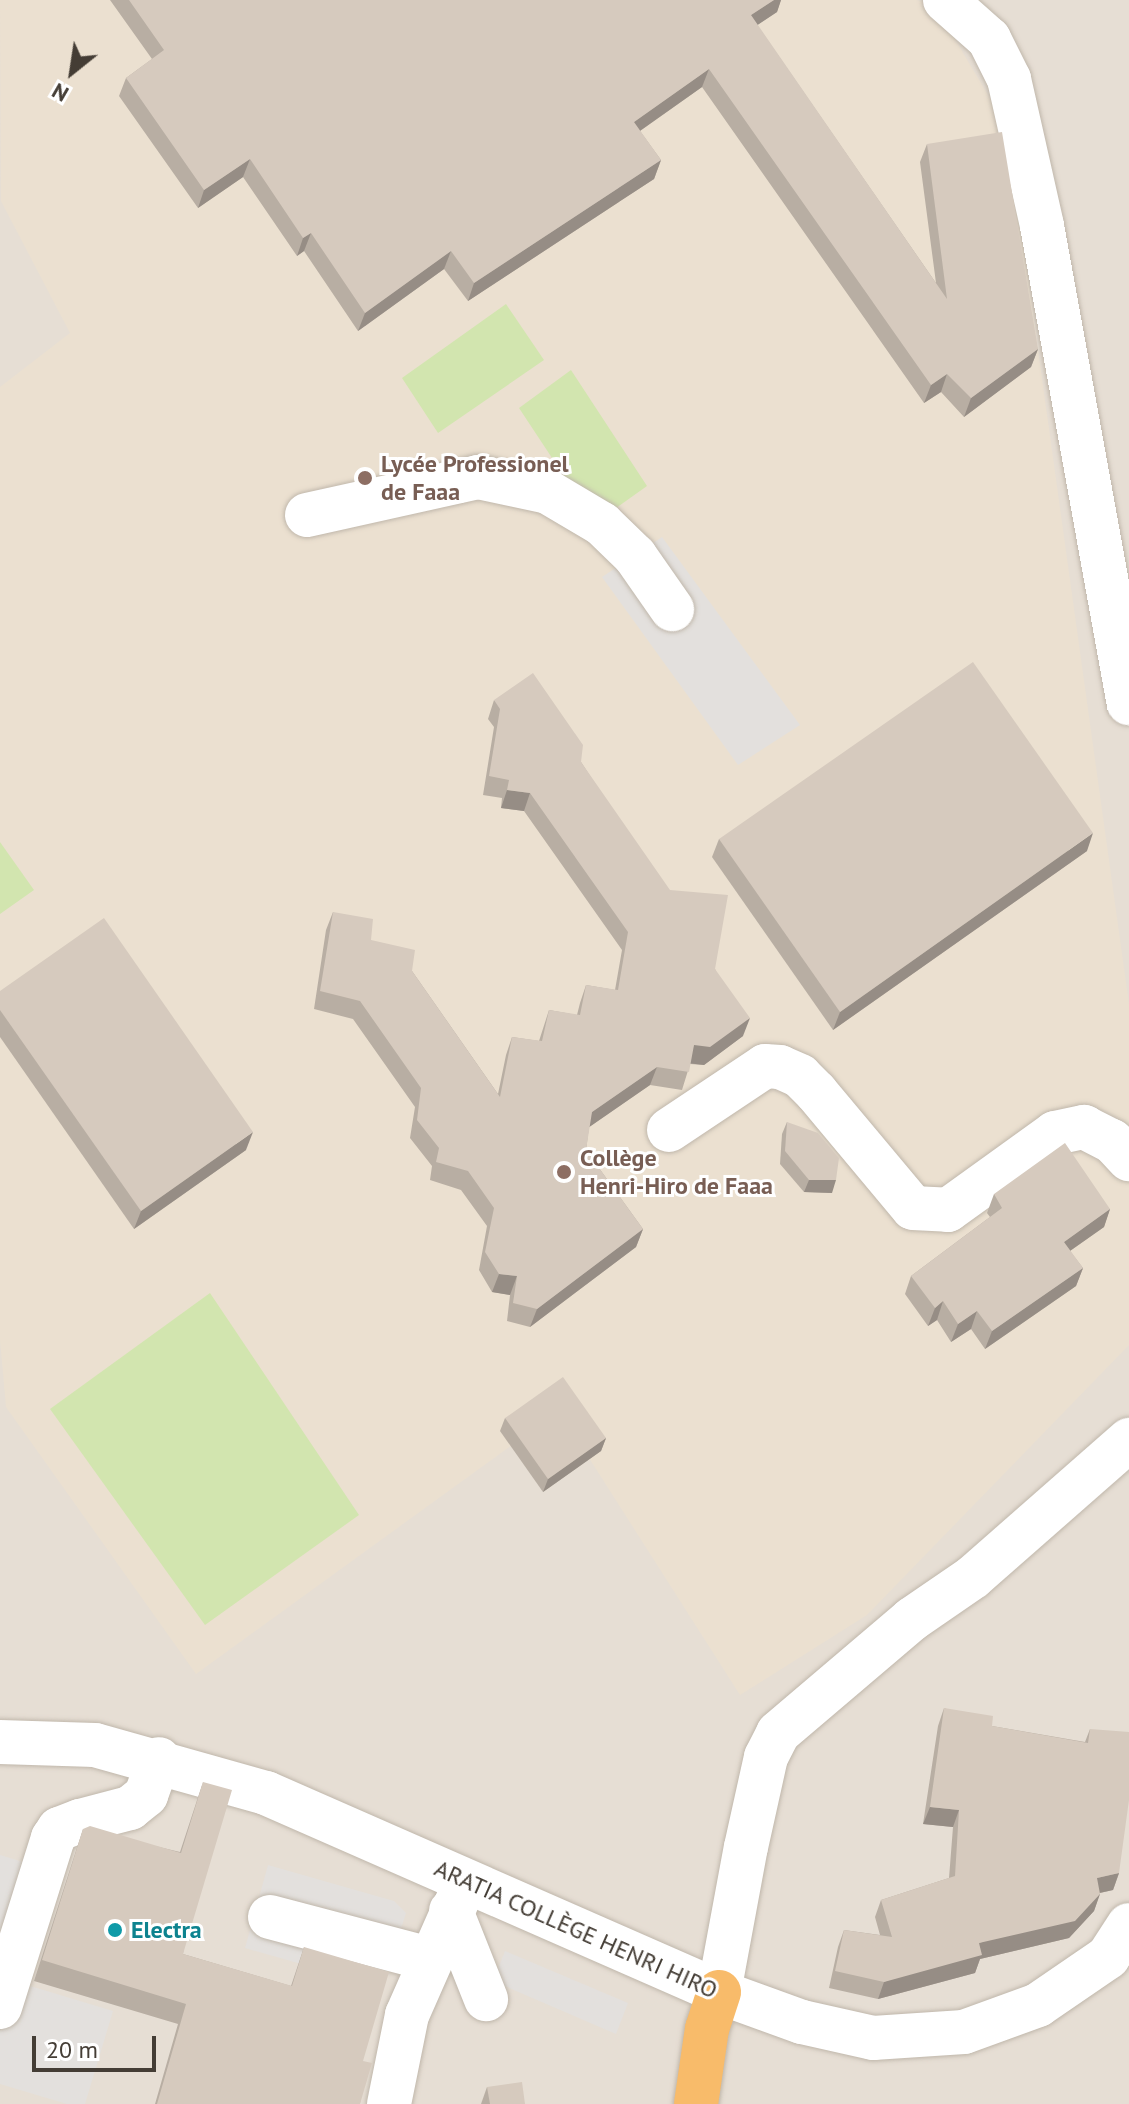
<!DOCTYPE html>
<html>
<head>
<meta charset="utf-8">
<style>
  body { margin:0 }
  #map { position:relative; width:1129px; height:2104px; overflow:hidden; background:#f2ede5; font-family:"PT Sans",sans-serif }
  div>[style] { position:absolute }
  .residential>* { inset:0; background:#e6ded4 }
  .education>* { inset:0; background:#ebe0d0 }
  .green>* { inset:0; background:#d2e5af }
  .parking>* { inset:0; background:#e3e0dd }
  .roads { filter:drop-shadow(0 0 2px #c0b7ab) drop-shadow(0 0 2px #c0b7ab) }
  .minor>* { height:44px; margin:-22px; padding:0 22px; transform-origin:22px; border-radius:22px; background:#fff }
  .highway>* { height:44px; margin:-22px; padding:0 22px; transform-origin:22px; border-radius:22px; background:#f8bb6a }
  .wall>* { inset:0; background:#b8aea3 }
  .shaded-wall>* { inset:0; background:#968d85 }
  .building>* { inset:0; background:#d6cabe }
  .dots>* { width:22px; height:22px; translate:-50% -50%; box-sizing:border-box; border:4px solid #fff; border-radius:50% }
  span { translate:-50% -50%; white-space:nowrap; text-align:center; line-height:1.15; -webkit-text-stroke:6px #fff; paint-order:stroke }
  .education-label { font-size:24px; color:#785e54; font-weight:700 }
  .left { translate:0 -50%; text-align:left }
  .street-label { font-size:24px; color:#443d35 }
  .culture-label { font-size:24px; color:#0d838f; font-weight:700 }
  .north { position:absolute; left:32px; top:32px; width:80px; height:80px; -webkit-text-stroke:6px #fff; paint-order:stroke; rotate:210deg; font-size:22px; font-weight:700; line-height:32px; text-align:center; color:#443d35 }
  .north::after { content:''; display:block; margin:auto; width:28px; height:36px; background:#443d35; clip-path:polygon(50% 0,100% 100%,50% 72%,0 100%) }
  .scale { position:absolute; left:32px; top:2036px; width:124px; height:36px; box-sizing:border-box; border:4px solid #443d35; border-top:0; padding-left:10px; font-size:24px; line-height:28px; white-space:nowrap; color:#443d35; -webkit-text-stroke:6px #fff; paint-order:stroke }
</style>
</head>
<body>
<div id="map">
  <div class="residential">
    <div style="clip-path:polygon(0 0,1129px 0,1129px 2104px,0 2104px)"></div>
  </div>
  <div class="education">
    <div style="clip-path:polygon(0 0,917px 0,934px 4px,1007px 127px,1129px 1004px,1129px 1345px,867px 1615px,740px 1695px,559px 1411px,196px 1674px,6px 1407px,0 1340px,0 387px,70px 333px,1px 201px)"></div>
  </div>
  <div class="green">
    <div style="clip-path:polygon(506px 304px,544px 360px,438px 433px,402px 378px)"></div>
    <div style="clip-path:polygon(571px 370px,647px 486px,595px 523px,519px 408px)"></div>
    <div style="clip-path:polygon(0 842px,34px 890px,0 914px)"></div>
    <div style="clip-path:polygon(210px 1293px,359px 1515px,205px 1625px,50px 1409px)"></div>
  </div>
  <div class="parking">
    <div style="clip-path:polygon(662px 537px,800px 725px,738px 765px,602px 577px)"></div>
    <div style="clip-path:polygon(0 1855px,50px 1870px,17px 1982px,113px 2011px,85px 2104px,67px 2104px,0 2084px)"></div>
    <div style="clip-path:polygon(268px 1865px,394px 1901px,406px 1913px,382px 1987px,245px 1948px)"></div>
    <div style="clip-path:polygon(505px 1951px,628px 2003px,616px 2034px,493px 1981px)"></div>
  </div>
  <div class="roads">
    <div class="minor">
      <div style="left:945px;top:0;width:59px;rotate:41.6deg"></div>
      <div style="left:989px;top:39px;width:45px;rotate:63.4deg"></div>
      <div style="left:1009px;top:79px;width:151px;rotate:77.3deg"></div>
      <div style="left:1042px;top:226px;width:485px;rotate:79.7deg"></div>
      <div style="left:307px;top:515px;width:175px;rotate:-12.5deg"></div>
      <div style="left:478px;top:477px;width:72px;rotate:12.1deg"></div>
      <div style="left:548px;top:492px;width:63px;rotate:30.7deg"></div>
      <div style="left:602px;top:524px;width:46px;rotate:44.1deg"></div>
      <div style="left:635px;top:556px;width:65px;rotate:55.1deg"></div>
      <div style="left:669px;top:1130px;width:115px;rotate:-33.7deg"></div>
      <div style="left:765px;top:1066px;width:15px;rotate:4deg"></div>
      <div style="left:780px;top:1067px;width:22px;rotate:24deg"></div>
      <div style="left:800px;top:1076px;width:23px;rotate:45deg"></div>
      <div style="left:816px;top:1092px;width:151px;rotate:50.1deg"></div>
      <div style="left:913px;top:1208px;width:35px;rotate:3deg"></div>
      <div style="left:948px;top:1210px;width:132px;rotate:-35.7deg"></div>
      <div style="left:1055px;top:1133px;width:30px;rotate:-12deg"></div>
      <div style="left:1084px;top:1127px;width:31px;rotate:27deg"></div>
      <div style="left:1112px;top:1141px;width:25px;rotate:47deg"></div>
      <div style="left:0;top:1742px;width:95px;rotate:1.8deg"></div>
      <div style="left:95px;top:1745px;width:178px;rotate:15.7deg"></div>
      <div style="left:266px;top:1793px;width:495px;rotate:23.7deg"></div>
      <div style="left:719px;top:1992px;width:88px;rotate:19.9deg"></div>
      <div style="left:802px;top:2022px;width:73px;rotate:12.7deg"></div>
      <div style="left:873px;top:2038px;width:91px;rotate:-3.8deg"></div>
      <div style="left:964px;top:2032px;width:79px;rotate:-20deg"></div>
      <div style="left:1038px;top:2005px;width:85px;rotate:-34.4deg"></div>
      <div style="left:1108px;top:1957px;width:38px;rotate:-57deg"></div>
      <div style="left:451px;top:1911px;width:95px;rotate:68.3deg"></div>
      <div style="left:270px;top:1917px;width:164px;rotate:14.8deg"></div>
      <div style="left:719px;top:1992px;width:147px;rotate:-79.5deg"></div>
      <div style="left:746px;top:1847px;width:92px;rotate:-77.5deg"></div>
      <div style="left:766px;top:1757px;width:27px;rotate:-63deg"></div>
      <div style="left:778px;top:1733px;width:176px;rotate:-40.4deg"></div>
      <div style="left:912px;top:1619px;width:74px;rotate:-34.5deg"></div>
      <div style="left:973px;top:1577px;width:208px;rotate:-41.3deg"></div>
      <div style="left:0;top:2007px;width:177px;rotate:-72.6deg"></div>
      <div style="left:53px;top:1838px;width:11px;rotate:-56deg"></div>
      <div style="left:59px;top:1829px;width:22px;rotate:-21deg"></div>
      <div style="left:80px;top:1821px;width:52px;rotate:-14.6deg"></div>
      <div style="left:130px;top:1808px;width:21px;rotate:-39deg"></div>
      <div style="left:146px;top:1795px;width:38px;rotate:-70deg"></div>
      <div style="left:389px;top:2104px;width:91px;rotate:-78.6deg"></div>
      <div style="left:407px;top:2015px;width:146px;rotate:-66.2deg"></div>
    </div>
    <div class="highway">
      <div style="left:696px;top:2104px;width:76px;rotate:-81.7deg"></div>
      <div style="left:707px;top:2029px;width:39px;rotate:-72deg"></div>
    </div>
  </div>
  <div class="wall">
    <div style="clip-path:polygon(110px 0,781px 0,777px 12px,757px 25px,936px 283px,920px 162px,927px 144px,1038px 349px,1031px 367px,964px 417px,941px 392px,924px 403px,702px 87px,640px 131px,661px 160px,654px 179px,468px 301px,444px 269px,358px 331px,304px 251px,297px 256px,243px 177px,198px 208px,119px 96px,126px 78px,152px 59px)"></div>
    <div style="clip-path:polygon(494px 700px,581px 762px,715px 969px,743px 1036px,704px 1065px,690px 1064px,682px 1090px,650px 1085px,589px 1127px,586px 1150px,643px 1229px,636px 1247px,530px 1327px,507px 1321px,510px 1295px,492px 1292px,479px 1270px,487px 1226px,461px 1190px,430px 1180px,432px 1166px,410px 1138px,415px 1107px,353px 1019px,314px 1009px,326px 930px,333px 912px,412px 971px,498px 1094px,506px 1055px,512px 1037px,539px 1041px,549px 1010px,577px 1015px,580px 1003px,586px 985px,615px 990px,622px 950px,524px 811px,501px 808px,502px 798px,483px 795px,494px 727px,488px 719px)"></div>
    <div style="clip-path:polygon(719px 839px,1087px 851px,833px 1030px,712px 857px)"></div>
    <div style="clip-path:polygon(0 991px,246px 1150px,134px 1229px,0 1037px)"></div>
    <div style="clip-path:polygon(787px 1122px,832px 1193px,804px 1192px,780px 1164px,782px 1134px)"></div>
    <div style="clip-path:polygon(994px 1194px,1110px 1209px,1104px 1227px,1070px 1251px,1083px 1268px,1076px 1286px,985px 1349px,971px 1329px,951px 1342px,937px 1320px,928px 1326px,905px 1294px,911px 1276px,990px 1217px,987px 1213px)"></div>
    <div style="clip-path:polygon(505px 1418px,606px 1438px,601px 1451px,543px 1492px,500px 1431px)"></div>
    <div style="clip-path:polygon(944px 1708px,992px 1726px,1085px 1742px,1090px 1729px,1119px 1873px,1113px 1890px,1100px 1893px,1094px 1911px,1069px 1938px,980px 1959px,975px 1973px,878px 1999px,829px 1988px,838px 1947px,844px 1930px,880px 1935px,875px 1917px,881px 1900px,949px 1878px,953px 1827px,923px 1824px,938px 1726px)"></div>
    <div style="clip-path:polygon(203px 1782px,183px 1954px,291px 1986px,304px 1947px,363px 2061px,360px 2104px,155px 2104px,178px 2024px,34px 1981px,83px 1829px,180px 1852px)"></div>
    <div style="clip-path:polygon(487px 2087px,525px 2104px,481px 2104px)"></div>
  </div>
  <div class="shaded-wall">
    <div style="clip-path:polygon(774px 0,781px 0,777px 12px,744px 34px,751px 15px)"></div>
    <div style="clip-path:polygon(709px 69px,702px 87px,627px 140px,634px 122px)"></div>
    <div style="clip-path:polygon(250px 159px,243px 177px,198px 208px,204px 190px)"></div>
    <div style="clip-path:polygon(661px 160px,654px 179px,468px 301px,474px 283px)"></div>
    <div style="clip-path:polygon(311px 233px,304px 251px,297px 256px,303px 238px)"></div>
    <div style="clip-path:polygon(451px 251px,444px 269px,358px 331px,365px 313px)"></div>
    <div style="clip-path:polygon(1038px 349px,1031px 367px,964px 417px,971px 398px)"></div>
    <div style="clip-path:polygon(947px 374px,941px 392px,924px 403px,931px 385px)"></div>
    <div style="clip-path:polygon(507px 790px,530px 793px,524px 811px,501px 808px)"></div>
    <div style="clip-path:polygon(1093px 833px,1087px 851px,833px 1030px,840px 1012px)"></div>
    <div style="clip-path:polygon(750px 1018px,743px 1036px,704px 1065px,687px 1063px,694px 1045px)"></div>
    <div style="clip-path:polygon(657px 1067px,650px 1085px,585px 1130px,592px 1112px)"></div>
    <div style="clip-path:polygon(253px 1132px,246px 1150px,134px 1229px,141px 1211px)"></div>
    <div style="clip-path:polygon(809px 1180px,836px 1180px,832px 1193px,804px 1192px)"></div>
    <div style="clip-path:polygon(1110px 1209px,1104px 1227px,1057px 1260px,1064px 1242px)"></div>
    <div style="clip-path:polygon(643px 1229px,636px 1247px,530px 1327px,537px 1309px)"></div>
    <div style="clip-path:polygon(1083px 1268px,1076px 1286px,985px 1349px,992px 1331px)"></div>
    <div style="clip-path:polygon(499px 1274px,517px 1276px,510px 1295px,492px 1292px)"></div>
    <div style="clip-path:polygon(943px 1301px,937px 1320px,928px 1326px,935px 1308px)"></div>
    <div style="clip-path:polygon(977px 1311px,971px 1329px,951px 1342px,958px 1324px)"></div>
    <div style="clip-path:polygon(606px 1438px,601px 1451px,543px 1492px,548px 1479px)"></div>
    <div style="clip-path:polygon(930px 1807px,959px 1810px,953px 1827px,923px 1824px)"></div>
    <div style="clip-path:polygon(1119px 1873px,1113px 1890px,1090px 1895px,1097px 1878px)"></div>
    <div style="clip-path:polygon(1100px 1894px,1094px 1911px,1069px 1938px,980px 1959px,975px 1973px,878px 1999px,884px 1982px)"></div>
  </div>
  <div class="building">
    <div style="clip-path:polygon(129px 0,774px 0,751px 15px,947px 299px,927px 144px,1002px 132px,1038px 349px,971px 398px,947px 374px,931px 385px,709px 69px,634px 122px,661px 160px,474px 283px,451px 251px,365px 313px,311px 233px,303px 238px,250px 159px,204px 190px,126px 78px,164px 50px)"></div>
    <div style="clip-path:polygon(973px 662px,1093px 833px,840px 1012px,719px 839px)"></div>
    <div style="clip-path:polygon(533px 673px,583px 745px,581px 762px,670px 890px,728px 895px,715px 969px,750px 1018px,710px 1047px,694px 1045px,689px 1072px,657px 1067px,592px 1112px,586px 1150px,643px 1229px,537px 1309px,513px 1303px,517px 1276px,499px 1274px,485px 1252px,494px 1208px,468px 1171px,436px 1162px,439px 1148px,417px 1120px,421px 1088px,360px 1001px,320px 991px,333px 912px,373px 919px,371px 940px,415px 950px,412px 971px,500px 1097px,512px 1037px,542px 1041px,549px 1010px,580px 1015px,586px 985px,618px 990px,628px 932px,530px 793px,507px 790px,509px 780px,489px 776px,500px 709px,494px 700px)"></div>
    <div style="clip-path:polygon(104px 918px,253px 1132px,141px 1211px,0 1010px,0 991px)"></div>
    <div style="clip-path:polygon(787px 1122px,818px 1133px,839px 1158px,836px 1180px,809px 1180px,785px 1151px)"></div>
    <div style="clip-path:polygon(1065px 1143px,1110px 1209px,1064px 1242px,1083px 1268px,992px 1331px,977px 1311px,958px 1324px,943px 1301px,935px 1308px,911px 1276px,1002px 1208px,994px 1194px)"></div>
    <div style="clip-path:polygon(563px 1377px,606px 1438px,548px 1479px,505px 1418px)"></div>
    <div style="clip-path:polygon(944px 1708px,993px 1716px,992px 1726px,1088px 1743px,1090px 1729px,1129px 1732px,1129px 1800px,1119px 1873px,1097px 1878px,1100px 1894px,1075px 1921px,979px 1943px,982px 1955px,884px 1982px,835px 1971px,844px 1930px,892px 1937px,881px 1900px,955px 1876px,959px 1810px,930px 1807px)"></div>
    <div style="clip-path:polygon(203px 1782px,232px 1790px,183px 1954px,292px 1986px,304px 1947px,389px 1972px,363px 2061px,372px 2063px,360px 2104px,157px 2104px,186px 2004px,42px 1960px,83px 1829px,90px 1826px,181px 1853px)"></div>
    <div style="clip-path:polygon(522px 2082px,525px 2104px,490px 2104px,487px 2087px)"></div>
  </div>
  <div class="dots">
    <div style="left:365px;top:478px;background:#8d6e63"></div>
    <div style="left:564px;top:1172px;background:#8d6e63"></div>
    <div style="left:115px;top:1930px;background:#0f9aa8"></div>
  </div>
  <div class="education-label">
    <span class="left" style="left:381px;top:478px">Lycée Professionel<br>de Faaa</span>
    <span class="left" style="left:580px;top:1172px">Collège<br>Henri-Hiro de Faaa</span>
  </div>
  <div class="street-label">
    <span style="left:576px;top:1929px;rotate:24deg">ARATIA COLLÈGE HENRI HIRO</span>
  </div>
  <div class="culture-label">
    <span class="left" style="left:131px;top:1930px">Electra</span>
  </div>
  <div class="north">N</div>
  <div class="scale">20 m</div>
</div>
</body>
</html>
